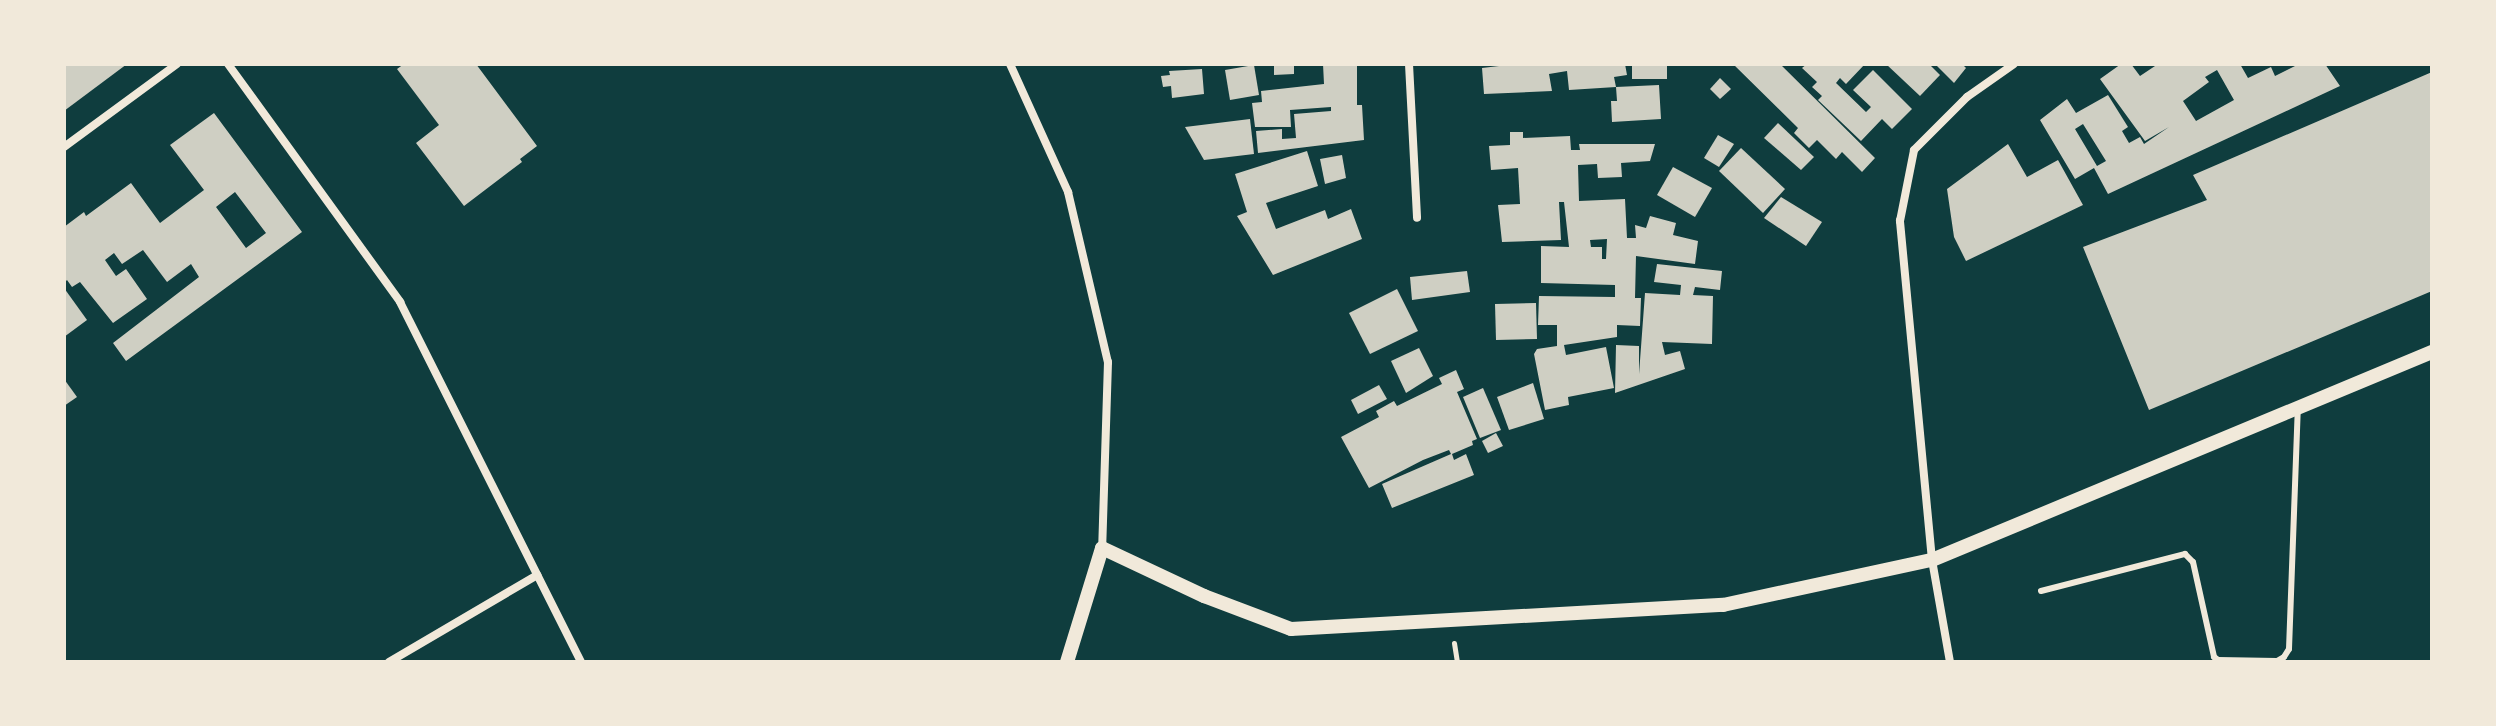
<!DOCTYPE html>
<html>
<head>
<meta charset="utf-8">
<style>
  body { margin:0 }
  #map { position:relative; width:2496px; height:726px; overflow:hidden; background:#0f3d3e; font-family:"DejaVu Sans",sans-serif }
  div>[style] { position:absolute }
  .building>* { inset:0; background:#cfcfc3 }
  .path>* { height:5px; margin:-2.5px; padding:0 2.5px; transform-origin:2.5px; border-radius:2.5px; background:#f1e9da }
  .service>* { height:6px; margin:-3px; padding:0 3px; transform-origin:3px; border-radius:3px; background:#f1e9da }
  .minor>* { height:8px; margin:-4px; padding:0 4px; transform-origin:4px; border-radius:4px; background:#f1e9da }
  .tertiary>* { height:14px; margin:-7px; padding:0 7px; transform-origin:7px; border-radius:7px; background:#f1e9da }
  span { translate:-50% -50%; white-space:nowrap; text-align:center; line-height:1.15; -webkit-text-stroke:8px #f1e9da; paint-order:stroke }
  .frame { position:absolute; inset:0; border:66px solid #f1e9da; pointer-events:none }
</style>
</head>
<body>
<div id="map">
  <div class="building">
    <div style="clip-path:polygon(64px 64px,127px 64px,64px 111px)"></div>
    <div style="clip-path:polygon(404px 64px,476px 64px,537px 146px,520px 159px,522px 162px,464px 206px,416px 143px,439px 125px,397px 69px)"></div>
    <div style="clip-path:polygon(1274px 64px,1294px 64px,1294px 74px,1274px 75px)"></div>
    <div style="clip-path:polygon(1323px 64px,1357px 64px,1357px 105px,1362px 105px,1364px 140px,1258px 153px,1256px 131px,1282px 129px,1282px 139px,1296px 138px,1294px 114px,1331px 111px,1331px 107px,1290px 110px,1291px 127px,1255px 127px,1252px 103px,1262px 102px,1261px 91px,1324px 84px)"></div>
    <div style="clip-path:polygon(1516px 64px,1625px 64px,1627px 75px,1614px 77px,1616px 87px,1659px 85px,1661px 119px,1612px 122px,1611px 101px,1617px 101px,1616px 87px,1569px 90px,1567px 71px,1549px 74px,1552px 91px,1484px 94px,1482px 68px)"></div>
    <div style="clip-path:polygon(1632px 64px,1667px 64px,1667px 79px,1632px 79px)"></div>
    <div style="clip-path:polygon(1733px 64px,1780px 64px,1875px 158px,1862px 172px,1842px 152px,1836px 159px,1817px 140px,1809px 148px,1794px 133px,1798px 128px)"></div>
    <div style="clip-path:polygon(1807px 64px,1865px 64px,1846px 84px,1840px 78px,1836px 83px,1866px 112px,1871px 107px,1853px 90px,1873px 70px,1912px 109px,1892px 129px,1882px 119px,1861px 141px,1818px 100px,1822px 96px,1812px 87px,1817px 82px,1802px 68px)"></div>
    <div style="clip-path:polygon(1886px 64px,1929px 64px,1940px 75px,1920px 96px)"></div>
    <div style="clip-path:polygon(1935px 64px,1962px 64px,1966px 68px,1954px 83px)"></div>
    <div style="clip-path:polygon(evenodd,2121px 64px,2131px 64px,2140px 76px,2158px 64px,2240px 64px,2248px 78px,2271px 67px,2275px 76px,2299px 64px,2325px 64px,2340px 86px,2108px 194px,2094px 168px,2075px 179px,2040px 120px,2067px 99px,2076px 113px,2108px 95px,2128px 127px,2122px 131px,2129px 143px,2140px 137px,2144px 144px,2169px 127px,2145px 141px,2100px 79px,2121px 64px,2217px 70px,2234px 100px,2196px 121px,2183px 101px,2209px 82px,2205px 77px,2217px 70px,2121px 64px,2083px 124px,2106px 161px,2097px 166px,2075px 129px,2083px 124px)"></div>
    <div style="clip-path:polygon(1254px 65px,1259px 95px,1230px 100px,1225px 70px)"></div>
    <div style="clip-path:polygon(1202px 69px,1204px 94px,1172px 98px,1171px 86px,1163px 87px,1161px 76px,1170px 75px,1169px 71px)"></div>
    <div style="clip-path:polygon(2432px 72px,2432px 291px,2149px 410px,2083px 247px,2207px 200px,2193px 175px)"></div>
    <div style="clip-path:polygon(1720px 78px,1731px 89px,1720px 99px,1710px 89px)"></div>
    <div style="clip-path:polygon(evenodd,214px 113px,302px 232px,126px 361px,113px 343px,199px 277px,191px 264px,167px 282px,143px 250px,122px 264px,114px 253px,105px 260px,116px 276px,126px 269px,147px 299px,113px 323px,80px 282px,72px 287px,67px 280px,64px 283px,64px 227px,84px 212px,86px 216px,131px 183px,160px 223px,204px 190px,170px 145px,214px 113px,235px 192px,266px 233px,246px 248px,216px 207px,235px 192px)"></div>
    <div style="clip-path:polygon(1250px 119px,1254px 154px,1204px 160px,1185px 127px)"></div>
    <div style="clip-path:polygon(1778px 123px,1814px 157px,1801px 170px,1764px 138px)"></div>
    <div style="clip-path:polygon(evenodd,1510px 132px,1523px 132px,1523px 138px,1570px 136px,1571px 150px,1580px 150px,1579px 144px,1655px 144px,1650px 161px,1621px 163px,1622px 177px,1598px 178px,1597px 164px,1578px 165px,1579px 201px,1625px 199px,1627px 238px,1636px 238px,1635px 225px,1646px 228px,1650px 216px,1676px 223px,1673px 235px,1698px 241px,1695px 264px,1636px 256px,1635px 298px,1641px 298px,1640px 326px,1617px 325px,1617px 337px,1564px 345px,1566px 355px,1606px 347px,1614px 388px,1568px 397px,1569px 405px,1545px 410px,1534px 354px,1537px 349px,1557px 346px,1557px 325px,1538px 325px,1539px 296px,1615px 297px,1615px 285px,1541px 283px,1541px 246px,1569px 247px,1564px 202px,1559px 202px,1561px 240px,1502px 242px,1498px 205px,1520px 204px,1518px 168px,1491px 170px,1489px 146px,1510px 145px,1510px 132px,1607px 239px,1606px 259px,1602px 259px,1602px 247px,1591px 247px,1590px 240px,1607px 239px)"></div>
    <div style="clip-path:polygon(1718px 135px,1734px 144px,1719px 167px,1704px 158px)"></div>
    <div style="clip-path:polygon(2008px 144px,2027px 177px,2058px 160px,2083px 205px,1966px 261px,1954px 237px,1947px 189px)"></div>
    <div style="clip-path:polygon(1741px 148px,1785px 189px,1763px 213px,1719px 171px)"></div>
    <div style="clip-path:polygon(1307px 151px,1318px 186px,1266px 203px,1276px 229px,1325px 210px,1328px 219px,1351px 209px,1362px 239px,1273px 275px,1237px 216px,1247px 212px,1235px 174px)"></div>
    <div style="clip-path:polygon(1342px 155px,1346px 178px,1325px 184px,1320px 159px)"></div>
    <div style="clip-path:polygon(1673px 167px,1712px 188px,1695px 217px,1657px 195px)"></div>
    <div style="clip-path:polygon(1781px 197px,1822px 222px,1806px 246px,1764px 218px)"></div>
    <div style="clip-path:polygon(1657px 264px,1722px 271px,1720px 290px,1695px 287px,1693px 295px,1713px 296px,1712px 344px,1662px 342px,1665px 355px,1680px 351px,1685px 369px,1615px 393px,1616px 345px,1639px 346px,1639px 374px,1645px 293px,1680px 295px,1681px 285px,1654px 282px)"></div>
    <div style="clip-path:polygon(1467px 271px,1470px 292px,1412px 300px,1410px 277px)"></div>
    <div style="clip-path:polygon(64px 288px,87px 320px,64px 337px)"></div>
    <div style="clip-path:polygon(1397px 289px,1418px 331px,1370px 354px,1349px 313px)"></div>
    <div style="clip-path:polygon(1536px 303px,1537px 339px,1496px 340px,1495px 304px)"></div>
    <div style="clip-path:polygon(1419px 348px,1433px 376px,1406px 393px,1391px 361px)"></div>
    <div style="clip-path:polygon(1456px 370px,1464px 389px,1457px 392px,1477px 439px,1472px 441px,1473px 445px,1452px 454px,1454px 460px,1466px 454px,1474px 475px,1392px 508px,1382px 484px,1451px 454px,1449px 450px,1423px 460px,1369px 488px,1341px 437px,1379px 417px,1376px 411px,1394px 401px,1397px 406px,1442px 384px,1439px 378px)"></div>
    <div style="clip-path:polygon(64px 379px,77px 397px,64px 406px)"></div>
    <div style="clip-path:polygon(1533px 383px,1544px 419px,1509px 430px,1497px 397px)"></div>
    <div style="clip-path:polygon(1379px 385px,1387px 399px,1358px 414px,1351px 400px)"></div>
    <div style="clip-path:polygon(1483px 388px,1501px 430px,1480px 438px,1463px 397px)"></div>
    <div style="clip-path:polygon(1496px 433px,1503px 446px,1488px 453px,1482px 441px)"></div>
  </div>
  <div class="path">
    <div style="left:1454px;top:643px;width:19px;rotate:81deg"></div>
  </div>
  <div class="service">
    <div style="left:2041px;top:591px;width:149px;rotate:-14.4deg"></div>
    <div style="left:2185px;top:554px;width:11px;rotate:45deg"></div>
    <div style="left:2193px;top:562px;width:97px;rotate:77.5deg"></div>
    <div style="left:2214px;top:657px;width:5px;rotate:37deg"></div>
    <div style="left:2218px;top:660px;width:59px;rotate:1deg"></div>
    <div style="left:2277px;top:661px;width:8px;rotate:-30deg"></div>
    <div style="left:2284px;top:657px;width:9px;rotate:-58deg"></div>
    <div style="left:2289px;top:649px;width:240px;rotate:-87.9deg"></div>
  </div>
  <div class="minor">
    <div style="left:228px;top:64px;width:294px;rotate:54.1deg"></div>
    <div style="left:400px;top:302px;width:403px;rotate:63.3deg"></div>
    <div style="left:1010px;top:64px;width:141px;rotate:65.6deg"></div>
    <div style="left:1068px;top:192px;width:175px;rotate:76.8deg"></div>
    <div style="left:1108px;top:362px;width:186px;rotate:91.8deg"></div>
    <div style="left:1409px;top:64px;width:154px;rotate:87deg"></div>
    <div style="left:64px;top:147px;width:140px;rotate:-36.3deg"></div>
    <div style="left:389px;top:662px;width:172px;rotate:-30.4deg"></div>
    <div style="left:1950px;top:662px;width:104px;rotate:-100deg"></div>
    <div style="left:1932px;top:560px;width:341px;rotate:-95.4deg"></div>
    <div style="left:1900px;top:221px;width:72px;rotate:-78.8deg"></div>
    <div style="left:1914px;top:150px;width:75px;rotate:-45deg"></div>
    <div style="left:1967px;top:97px;width:57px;rotate:-35.1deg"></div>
  </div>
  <div class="tertiary">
    <div style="left:1067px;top:662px;width:119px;rotate:-72.9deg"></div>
    <div style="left:1102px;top:548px;width:113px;rotate:25.2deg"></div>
    <div style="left:1204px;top:596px;width:93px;rotate:20.8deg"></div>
    <div style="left:1291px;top:629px;width:433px;rotate:-3.2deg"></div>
    <div style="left:1723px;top:605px;width:214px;rotate:-12.2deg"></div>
    <div style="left:1932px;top:560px;width:542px;rotate:-22.59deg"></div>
  </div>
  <div class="frame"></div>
</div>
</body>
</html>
